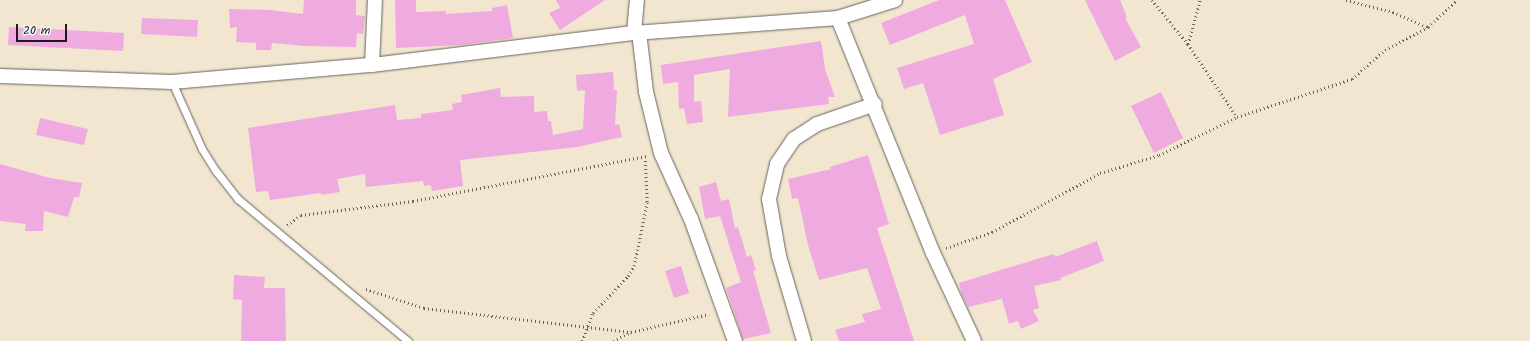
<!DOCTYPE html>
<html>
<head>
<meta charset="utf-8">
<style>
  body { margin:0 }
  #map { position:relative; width:1530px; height:341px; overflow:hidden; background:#f3e6d1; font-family:Kalam,sans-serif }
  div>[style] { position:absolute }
  .building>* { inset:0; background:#efaae0 }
  .path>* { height:2.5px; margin-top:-1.25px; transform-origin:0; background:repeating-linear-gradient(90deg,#67635b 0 1px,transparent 0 4px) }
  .roads { filter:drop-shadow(0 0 1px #67635b) drop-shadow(0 0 1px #67635b) }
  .service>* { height:7px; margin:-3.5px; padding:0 3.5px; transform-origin:3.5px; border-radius:3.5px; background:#fff }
  .minor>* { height:14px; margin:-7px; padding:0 7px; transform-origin:7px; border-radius:7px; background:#fff }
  span { translate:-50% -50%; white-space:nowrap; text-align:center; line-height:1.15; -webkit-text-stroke:3.5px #f6f6f2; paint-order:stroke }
  .scale { position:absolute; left:16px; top:24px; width:51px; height:18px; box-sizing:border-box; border:2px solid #1c1c1c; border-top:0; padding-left:5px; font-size:12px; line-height:14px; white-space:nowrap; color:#1c1c1c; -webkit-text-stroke:3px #f6f6f2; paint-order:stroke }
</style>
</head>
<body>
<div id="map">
  <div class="building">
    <div style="clip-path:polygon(304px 0,356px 0,356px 15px,365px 16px,363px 34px,357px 33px,356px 47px,304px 46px,272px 43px,271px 50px,256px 50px,256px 43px,236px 42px,237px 27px,230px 28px,229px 9px,270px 10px,303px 14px)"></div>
    <div style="clip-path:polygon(395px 0,416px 0,416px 12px,446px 11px,446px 14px,492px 11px,492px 8px,507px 5px,513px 38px,462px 45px,396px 48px)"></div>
    <div style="clip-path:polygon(556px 0,605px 0,560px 30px,549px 13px,560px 8px)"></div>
    <div style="clip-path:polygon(939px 0,1005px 0,1032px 62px,993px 79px,1004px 115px,940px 135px,923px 83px,904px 89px,897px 68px,974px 44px,965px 15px,890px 45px,881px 23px)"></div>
    <div style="clip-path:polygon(1085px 0,1120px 0,1127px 17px,1125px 18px,1141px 47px,1115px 61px)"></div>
    <div style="clip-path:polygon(142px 18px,198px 20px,197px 37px,141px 34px)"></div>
    <div style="clip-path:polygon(9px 27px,124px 33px,123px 51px,8px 45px)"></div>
    <div style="clip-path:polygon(821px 41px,825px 69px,835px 97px,828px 97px,829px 104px,728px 117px,730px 69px,694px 75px,694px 102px,701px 101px,703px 122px,687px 124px,684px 108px,679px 109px,678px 82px,663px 84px,661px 65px)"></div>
    <div style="clip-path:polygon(613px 72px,614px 90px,617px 90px,615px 125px,619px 124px,622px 137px,577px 147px,460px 160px,463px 186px,432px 191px,431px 185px,424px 186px,423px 181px,366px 187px,365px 174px,337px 179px,340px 192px,321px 195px,321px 193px,270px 200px,268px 191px,256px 192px,248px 128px,395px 105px,397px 120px,421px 118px,421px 114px,453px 110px,452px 104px,462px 102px,461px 95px,500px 88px,501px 97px,534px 96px,534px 112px,547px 111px,548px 121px,551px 121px,553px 135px,583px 129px,585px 90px,577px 91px,576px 75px)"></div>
    <div style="clip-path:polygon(1161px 92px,1183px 138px,1154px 153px,1131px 106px)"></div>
    <div style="clip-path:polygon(40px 118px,88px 129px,84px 145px,36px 135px)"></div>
    <div style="clip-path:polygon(868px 155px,889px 224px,877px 228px,914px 341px,839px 341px,835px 330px,865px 322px,862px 314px,881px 309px,867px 268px,819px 280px,808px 245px,798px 198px,792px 199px,788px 179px,831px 169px,830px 167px)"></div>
    <div style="clip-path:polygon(0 164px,50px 178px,82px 183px,79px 197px,74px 197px,68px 217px,44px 211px,43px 231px,25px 231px,26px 224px,0 221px)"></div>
    <div style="clip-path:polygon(716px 182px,721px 201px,729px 199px,735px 228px,738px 227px,747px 257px,751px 255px,756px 270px,753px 271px,771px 333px,743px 339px,726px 288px,741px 282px,720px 216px,705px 219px,699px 187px)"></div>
    <div style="clip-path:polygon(1097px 241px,1104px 261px,1060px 278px,1061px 280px,1034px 286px,1039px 308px,1033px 310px,1039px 321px,1021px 329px,1018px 321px,1009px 324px,1002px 299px,968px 307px,962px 295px,959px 283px,1037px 259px,1054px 254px,1055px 257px)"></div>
    <div style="clip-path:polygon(681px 266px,689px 293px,674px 298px,665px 271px)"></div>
    <div style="clip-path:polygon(234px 275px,265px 277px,264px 288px,285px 288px,286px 341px,241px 341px,242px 300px,233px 299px)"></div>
  </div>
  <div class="path">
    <div style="left:1152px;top:0;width:57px;rotate:50.7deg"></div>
    <div style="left:1188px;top:44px;width:88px;rotate:56.1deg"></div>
    <div style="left:1346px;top:0;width:49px;rotate:14.3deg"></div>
    <div style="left:1393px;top:12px;width:37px;rotate:24deg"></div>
    <div style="left:1188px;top:44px;width:46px;rotate:-74.7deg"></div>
    <div style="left:287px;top:225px;width:17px;rotate:-36deg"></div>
    <div style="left:301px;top:215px;width:113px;rotate:-7.1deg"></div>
    <div style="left:413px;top:201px;width:238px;rotate:-10.9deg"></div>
    <div style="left:946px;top:248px;width:49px;rotate:-19.2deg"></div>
    <div style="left:992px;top:232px;width:123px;rotate:-28.6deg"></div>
    <div style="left:1100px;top:173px;width:62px;rotate:-17deg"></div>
    <div style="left:1159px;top:155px;width:87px;rotate:-26deg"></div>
    <div style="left:1237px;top:117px;width:121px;rotate:-18.3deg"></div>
    <div style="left:1352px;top:79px;width:44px;rotate:-41.3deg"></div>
    <div style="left:1385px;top:50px;width:49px;rotate:-28.1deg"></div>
    <div style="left:1428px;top:27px;width:40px;rotate:-43deg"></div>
    <div style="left:366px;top:289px;width:61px;rotate:18.1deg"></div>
    <div style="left:424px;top:308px;width:208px;rotate:6.6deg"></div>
    <div style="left:582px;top:341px;width:30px;rotate:-69deg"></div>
    <div style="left:593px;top:313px;width:51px;rotate:-46.6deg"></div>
    <div style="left:628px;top:276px;width:12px;rotate:-59deg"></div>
    <div style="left:634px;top:266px;width:65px;rotate:-78.5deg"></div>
    <div style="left:647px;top:202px;width:43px;rotate:-92.7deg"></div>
    <div style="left:613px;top:341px;width:20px;rotate:-27deg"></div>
    <div style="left:631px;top:332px;width:80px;rotate:-13deg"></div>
  </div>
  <div class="roads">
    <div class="service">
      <div style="left:172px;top:82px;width:73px;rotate:65.9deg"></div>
      <div style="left:202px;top:149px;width:26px;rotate:58deg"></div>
      <div style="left:216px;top:171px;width:36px;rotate:52deg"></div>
      <div style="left:238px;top:199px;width:222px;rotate:39.9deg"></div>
    </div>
    <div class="minor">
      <div style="left:838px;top:18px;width:253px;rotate:68deg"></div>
      <div style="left:933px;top:253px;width:97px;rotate:65deg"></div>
      <div style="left:639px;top:32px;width:60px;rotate:83.3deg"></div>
      <div style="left:646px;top:92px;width:63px;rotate:76.2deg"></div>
      <div style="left:661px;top:153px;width:72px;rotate:65.6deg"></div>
      <div style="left:691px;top:219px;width:130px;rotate:70.2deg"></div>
      <div style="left:634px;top:33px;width:33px;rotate:-85deg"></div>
      <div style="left:372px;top:65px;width:65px;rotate:-87.4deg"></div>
      <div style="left:0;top:76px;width:172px;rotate:2deg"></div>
      <div style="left:172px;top:82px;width:201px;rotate:-4.9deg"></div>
      <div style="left:372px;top:65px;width:264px;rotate:-7deg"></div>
      <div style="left:634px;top:33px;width:205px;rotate:-4.2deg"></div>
      <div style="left:838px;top:18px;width:60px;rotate:-17.5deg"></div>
      <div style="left:804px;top:341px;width:89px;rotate:-106.4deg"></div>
      <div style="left:779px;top:256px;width:58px;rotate:-100deg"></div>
      <div style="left:769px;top:199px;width:36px;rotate:-77deg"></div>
      <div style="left:777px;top:164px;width:30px;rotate:-56deg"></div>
      <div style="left:794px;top:139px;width:27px;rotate:-33deg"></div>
      <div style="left:817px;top:124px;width:61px;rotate:-19deg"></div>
    </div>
  </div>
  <div class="scale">20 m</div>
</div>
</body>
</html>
